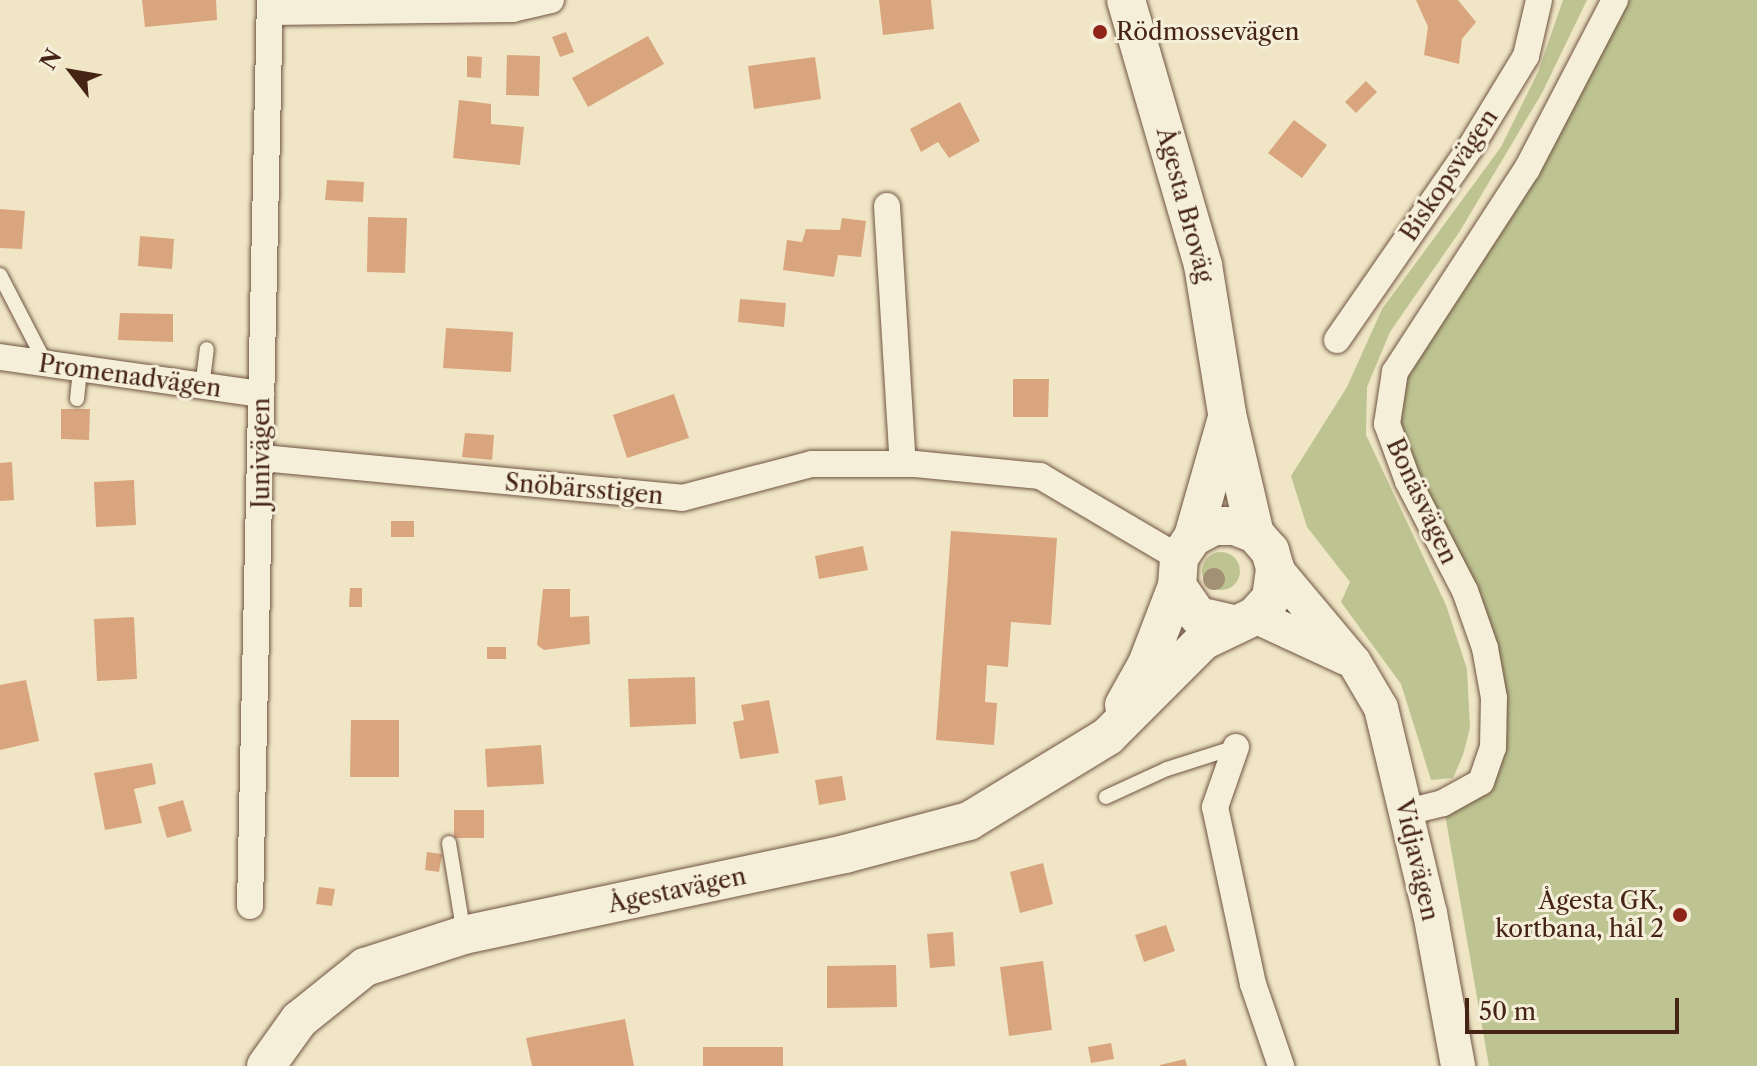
<!DOCTYPE html>
<html>
<head>
<meta charset="utf-8">
<style>
  body { margin:0 }
  #map { position:relative; width:1757px; height:1066px; overflow:hidden; background:#f0e6c6; font-family:"Libre Caslon Text",serif }
  div>[style] { position:absolute }
  .green>* { inset:0; background:#bdc492 }
  .round { border-radius:50% }
  .building>* { inset:0; background:#d9a57e }
  .roads { filter:drop-shadow(0 0 2px #705441) drop-shadow(0 0 2px #705441) }
  .service>* { height:14px; margin:-7px; padding:0 7px; transform-origin:7px; border-radius:7px; background:#f5efda }
  .minor>* { height:26px; margin:-13px; padding:0 13px; transform-origin:13px; border-radius:13px; background:#f5efda }
  .tertiary>* { height:34px; margin:-17px; padding:0 17px; transform-origin:17px; border-radius:17px; background:#f5efda }
  .secondary>* { height:38px; margin:-19px; padding:0 19px; transform-origin:19px; border-radius:19px; background:#f5efda }
  .trees>* { width:22px; height:22px; margin:-11px; border-radius:50%; background:#a39176 }
  .dots>* { width:22px; height:22px; translate:-50% -50%; box-sizing:border-box; border:4px solid #f5efda; border-radius:50% }
  span { translate:-50% -50%; white-space:nowrap; text-align:center; line-height:1.15; -webkit-text-stroke:6px #f5efda; paint-order:stroke }
  .poi-label { font-size:24px; color:#462415 }
  .left { translate:0 -50%; text-align:left }
  .right { translate:-100% -50%; text-align:right }
  .street-label { font-size:24px; color:#462415 }
  .north { position:absolute; left:32px; top:32px; width:80px; height:80px; -webkit-text-stroke:6px #f5efda; paint-order:stroke; rotate:301deg; font-size:22px; font-weight:700; line-height:32px; text-align:center; color:#462415 }
  .north::after { content:''; display:block; margin:auto; width:28px; height:36px; background:#462415; clip-path:polygon(50% 0,100% 100%,50% 72%,0 100%) }
  .scale { position:absolute; left:1465px; top:998px; width:214px; height:36px; box-sizing:border-box; border:4px solid #462415; border-top:0; padding-left:10px; font-size:24px; line-height:28px; white-space:nowrap; color:#462415; -webkit-text-stroke:6px #f5efda; paint-order:stroke }
</style>
</head>
<body>
<div id="map">
  <div class="green">
    <div style="clip-path:polygon(1563px 0,1587px 0,1542px 93px,1460px 231px,1390px 332px,1367px 387px,1366px 435px,1446px 605px,1467px 669px,1470px 728px,1463px 755px,1453px 778px,1431px 780px,1401px 684px,1341px 602px,1350px 582px,1307px 527px,1291px 476px,1347px 387px,1382px 309px,1501px 147px,1538px 72px)"></div>
    <div style="clip-path:polygon(1615px 0,1757px 0,1757px 1066px,1489px 1066px,1443px 803px,1481px 782px,1494px 698px,1387px 424px,1395px 372px)"></div>
    <div class="round" style="left:1202px;top:552px;width:38px;height:38px"></div>
  </div>
  <div class="building">
    <div style="clip-path:polygon(142px 0,216px 0,217px 20px,145px 27px)"></div>
    <div style="clip-path:polygon(879px 0,931px 0,934px 29px,883px 35px)"></div>
    <div style="clip-path:polygon(1416px 0,1458px 0,1476px 22px,1462px 39px,1459px 64px,1424px 55px,1428px 27px)"></div>
    <div style="clip-path:polygon(566px 32px,574px 52px,560px 57px,552px 37px)"></div>
    <div style="clip-path:polygon(648px 36px,664px 64px,588px 107px,572px 78px)"></div>
    <div style="clip-path:polygon(507px 55px,540px 56px,539px 96px,506px 95px)"></div>
    <div style="clip-path:polygon(467px 56px,482px 57px,481px 78px,467px 77px)"></div>
    <div style="clip-path:polygon(815px 57px,821px 99px,754px 109px,748px 66px)"></div>
    <div style="clip-path:polygon(1366px 81px,1377px 92px,1356px 113px,1345px 102px)"></div>
    <div style="clip-path:polygon(459px 100px,491px 104px,491px 124px,524px 127px,520px 165px,453px 158px)"></div>
    <div style="clip-path:polygon(960px 102px,980px 141px,949px 158px,938px 142px,921px 152px,910px 129px)"></div>
    <div style="clip-path:polygon(1294px 120px,1327px 145px,1302px 178px,1268px 153px)"></div>
    <div style="clip-path:polygon(327px 180px,364px 182px,363px 202px,325px 200px)"></div>
    <div style="clip-path:polygon(0 209px,25px 211px,22px 249px,0 248px)"></div>
    <div style="clip-path:polygon(368px 217px,407px 218px,405px 273px,367px 272px)"></div>
    <div style="clip-path:polygon(842px 218px,866px 221px,861px 257px,838px 255px,834px 277px,783px 270px,787px 240px,802px 242px,806px 229px,840px 230px)"></div>
    <div style="clip-path:polygon(140px 236px,174px 239px,172px 269px,138px 266px)"></div>
    <div style="clip-path:polygon(740px 299px,786px 303px,784px 327px,738px 322px)"></div>
    <div style="clip-path:polygon(120px 313px,173px 314px,173px 342px,118px 340px)"></div>
    <div style="clip-path:polygon(446px 328px,513px 332px,511px 372px,443px 368px)"></div>
    <div style="clip-path:polygon(1013px 379px,1049px 379px,1048px 417px,1013px 417px)"></div>
    <div style="clip-path:polygon(674px 394px,689px 438px,627px 458px,613px 415px)"></div>
    <div style="clip-path:polygon(61px 409px,90px 409px,89px 440px,61px 439px)"></div>
    <div style="clip-path:polygon(465px 433px,494px 435px,492px 460px,462px 457px)"></div>
    <div style="clip-path:polygon(12px 462px,14px 500px,0 501px,0 463px)"></div>
    <div style="clip-path:polygon(134px 480px,136px 525px,96px 527px,94px 482px)"></div>
    <div style="clip-path:polygon(391px 521px,414px 521px,414px 537px,391px 537px)"></div>
    <div style="clip-path:polygon(951px 531px,1057px 538px,1051px 625px,1011px 622px,1008px 667px,987px 665px,985px 702px,997px 703px,994px 745px,936px 740px)"></div>
    <div style="clip-path:polygon(863px 546px,868px 570px,819px 579px,815px 556px)"></div>
    <div style="clip-path:polygon(350px 588px,362px 588px,362px 607px,349px 607px)"></div>
    <div style="clip-path:polygon(543px 589px,570px 589px,570px 617px,589px 616px,590px 644px,544px 650px,537px 645px)"></div>
    <div style="clip-path:polygon(134px 617px,137px 679px,97px 681px,94px 619px)"></div>
    <div style="clip-path:polygon(487px 647px,506px 647px,506px 659px,487px 659px)"></div>
    <div style="clip-path:polygon(695px 677px,696px 724px,630px 727px,628px 679px)"></div>
    <div style="clip-path:polygon(26px 680px,39px 741px,0 750px,0 685px)"></div>
    <div style="clip-path:polygon(769px 700px,779px 753px,740px 759px,733px 722px,744px 720px,741px 705px)"></div>
    <div style="clip-path:polygon(351px 720px,399px 720px,399px 777px,350px 777px)"></div>
    <div style="clip-path:polygon(541px 745px,544px 784px,487px 787px,485px 749px)"></div>
    <div style="clip-path:polygon(152px 763px,156px 784px,134px 789px,142px 823px,105px 830px,94px 773px)"></div>
    <div style="clip-path:polygon(842px 776px,846px 800px,819px 805px,815px 780px)"></div>
    <div style="clip-path:polygon(183px 800px,192px 831px,167px 838px,158px 807px)"></div>
    <div style="clip-path:polygon(454px 810px,484px 810px,484px 838px,454px 838px)"></div>
    <div style="clip-path:polygon(427px 852px,442px 854px,439px 872px,425px 870px)"></div>
    <div style="clip-path:polygon(1043px 863px,1053px 904px,1020px 913px,1010px 872px)"></div>
    <div style="clip-path:polygon(319px 887px,335px 889px,332px 906px,316px 904px)"></div>
    <div style="clip-path:polygon(1166px 925px,1175px 951px,1144px 962px,1135px 935px)"></div>
    <div style="clip-path:polygon(953px 932px,955px 966px,930px 968px,927px 934px)"></div>
    <div style="clip-path:polygon(1043px 961px,1052px 1030px,1009px 1036px,1000px 967px)"></div>
    <div style="clip-path:polygon(896px 965px,897px 1007px,827px 1008px,827px 966px)"></div>
    <div style="clip-path:polygon(625px 1019px,634px 1066px,532px 1066px,526px 1038px)"></div>
    <div style="clip-path:polygon(1111px 1043px,1114px 1059px,1091px 1063px,1088px 1047px)"></div>
    <div style="clip-path:polygon(703px 1047px,783px 1047px,783px 1066px,703px 1066px)"></div>
    <div style="clip-path:polygon(1185px 1059px,1187px 1066px,1160px 1066px,1160px 1065px)"></div>
  </div>
  <div class="roads">
    <div class="service">
      <div style="left:0;top:275px;width:100px;rotate:62.7deg"></div>
      <div style="left:202px;top:388px;width:39px;rotate:-83deg"></div>
      <div style="left:77px;top:399px;width:30px;rotate:-84deg"></div>
      <div style="left:1106px;top:797px;width:67px;rotate:-24.7deg"></div>
      <div style="left:1167px;top:769px;width:72px;rotate:-17.7deg"></div>
      <div style="left:449px;top:843px;width:93px;rotate:80.7deg"></div>
    </div>
    <div class="minor">
      <div style="left:271px;top:12px;width:241px;rotate:-0.7deg"></div>
      <div style="left:512px;top:9px;width:40px;rotate:-13deg"></div>
      <div style="left:887px;top:206px;width:258px;rotate:86.5deg"></div>
      <div style="left:1337px;top:340px;width:234px;rotate:-55.3deg"></div>
      <div style="left:1470px;top:148px;width:108px;rotate:-58.7deg"></div>
      <div style="left:1526px;top:56px;width:57px;rotate:-76.9deg"></div>
      <div style="left:0;top:357px;width:264px;rotate:8.1deg"></div>
      <div style="left:262px;top:458px;width:422px;rotate:5.4deg"></div>
      <div style="left:682px;top:498px;width:134px;rotate:-14.7deg"></div>
      <div style="left:812px;top:464px;width:103px"></div>
      <div style="left:915px;top:464px;width:126px;rotate:5.5deg"></div>
      <div style="left:1040px;top:476px;width:161px;rotate:30.5deg"></div>
      <div style="left:1236px;top:747px;width:64px;rotate:109.3deg"></div>
      <div style="left:1215px;top:807px;width:181px;rotate:77.9deg"></div>
      <div style="left:1253px;top:984px;width:87px;rotate:71.1deg"></div>
      <div style="left:1407px;top:812px;width:37px;rotate:-14deg"></div>
      <div style="left:1443px;top:803px;width:43px;rotate:-28.9deg"></div>
      <div style="left:1481px;top:782px;width:36px;rotate:-71deg"></div>
      <div style="left:1493px;top:748px;width:50px;rotate:-88.9deg"></div>
      <div style="left:1494px;top:698px;width:51px;rotate:-100.2deg"></div>
      <div style="left:1485px;top:648px;width:60px;rotate:-109.3deg"></div>
      <div style="left:1465px;top:591px;width:124px;rotate:-117.4deg"></div>
      <div style="left:1408px;top:481px;width:61px;rotate:-110.2deg"></div>
      <div style="left:1387px;top:424px;width:53px;rotate:-81.3deg"></div>
      <div style="left:1395px;top:372px;width:242px;rotate:-57deg"></div>
      <div style="left:1527px;top:169px;width:191px;rotate:-62.5deg"></div>
      <div style="left:250px;top:906px;width:906px;rotate:-88.74deg"></div>
    </div>
    <div class="tertiary">
      <div style="left:1275px;top:568px;width:123px;rotate:50deg"></div>
      <div style="left:1354px;top:662px;width:53px;rotate:59.6deg"></div>
      <div style="left:1381px;top:708px;width:211px;rotate:76.6deg"></div>
      <div style="left:1430px;top:913px;width:156px;rotate:79.6deg"></div>
      <div style="left:1255px;top:616px;width:100px;rotate:24.8deg"></div>
    </div>
    <div class="secondary">
      <div style="left:1126px;top:0;width:276px;rotate:73.8deg"></div>
      <div style="left:1203px;top:265px;width:151px;rotate:80.8deg"></div>
      <div style="left:1227px;top:414px;width:123px;rotate:76.9deg"></div>
      <div style="left:1193px;top:537px;width:121px;rotate:-74.1deg"></div>
      <div style="left:1124px;top:705px;width:47px;rotate:-60.7deg"></div>
      <div style="left:1147px;top:664px;width:84px;rotate:-69deg"></div>
      <div style="left:266px;top:1066px;width:57px;rotate:-54.3deg"></div>
      <div style="left:299px;top:1020px;width:85px;rotate:-38.8deg"></div>
      <div style="left:365px;top:967px;width:104px;rotate:-17.9deg"></div>
      <div style="left:464px;top:935px;width:390px;rotate:-12deg"></div>
      <div style="left:845px;top:854px;width:128px;rotate:-14.9deg"></div>
      <div style="left:969px;top:821px;width:163px;rotate:-31.4deg"></div>
      <div style="left:1108px;top:736px;width:134px;rotate:-45deg"></div>
      <div style="left:1203px;top:641px;width:58px;rotate:-25.7deg"></div>
      <div style="left:1255px;top:616px;width:24px;rotate:-48deg"></div>
      <div style="left:1271px;top:598px;width:30px;rotate:-82deg"></div>
      <div style="left:1275px;top:568px;width:18px;rotate:-106deg"></div>
      <div style="left:1270px;top:551px;width:23px;rotate:-131deg"></div>
      <div style="left:1255px;top:534px;width:22px;rotate:-158deg"></div>
      <div style="left:1235px;top:526px;width:21px;rotate:180deg"></div>
      <div style="left:1214px;top:526px;width:24px;rotate:152deg"></div>
      <div style="left:1193px;top:537px;width:25px;rotate:124deg"></div>
      <div style="left:1179px;top:558px;width:28px;rotate:94deg"></div>
      <div style="left:1177px;top:586px;width:37px;rotate:55deg"></div>
      <div style="left:1198px;top:616px;width:37px;rotate:13deg"></div>
    </div>
  </div>
  <div class="trees">
    <div style="left:1214px;top:579px"></div>
  </div>
  <div class="dots">
    <div style="left:1100px;top:32px;background:#8f2418"></div>
    <div style="left:1680px;top:915px;background:#8f2418"></div>
  </div>
  <div class="poi-label">
    <span class="left" style="left:1116px;top:32px">Rödmossevägen</span>
    <span class="right" style="left:1664px;top:915px">Ågesta GK,<br>kortbana, hål 2</span>
  </div>
  <div class="street-label">
    <span style="left:1449px;top:175px;rotate:-56deg">Biskopsvägen</span>
    <span style="left:1185px;top:205px;rotate:75deg">Ågesta Broväg</span>
    <span style="left:130px;top:376px;rotate:8deg">Promenadvägen</span>
    <span style="left:261px;top:453px;rotate:-90deg">Junivägen</span>
    <span style="left:584px;top:489px;rotate:5deg">Snöbärsstigen</span>
    <span style="left:1422px;top:501px;rotate:65deg">Bonäsvägen</span>
    <span style="left:1417px;top:860px;rotate:77deg">Vidjavägen</span>
    <span style="left:677px;top:890px;rotate:-12deg">Ågestavägen</span>
  </div>
  <div class="north">N</div>
  <div class="scale">50 m</div>
</div>
</body>
</html>
